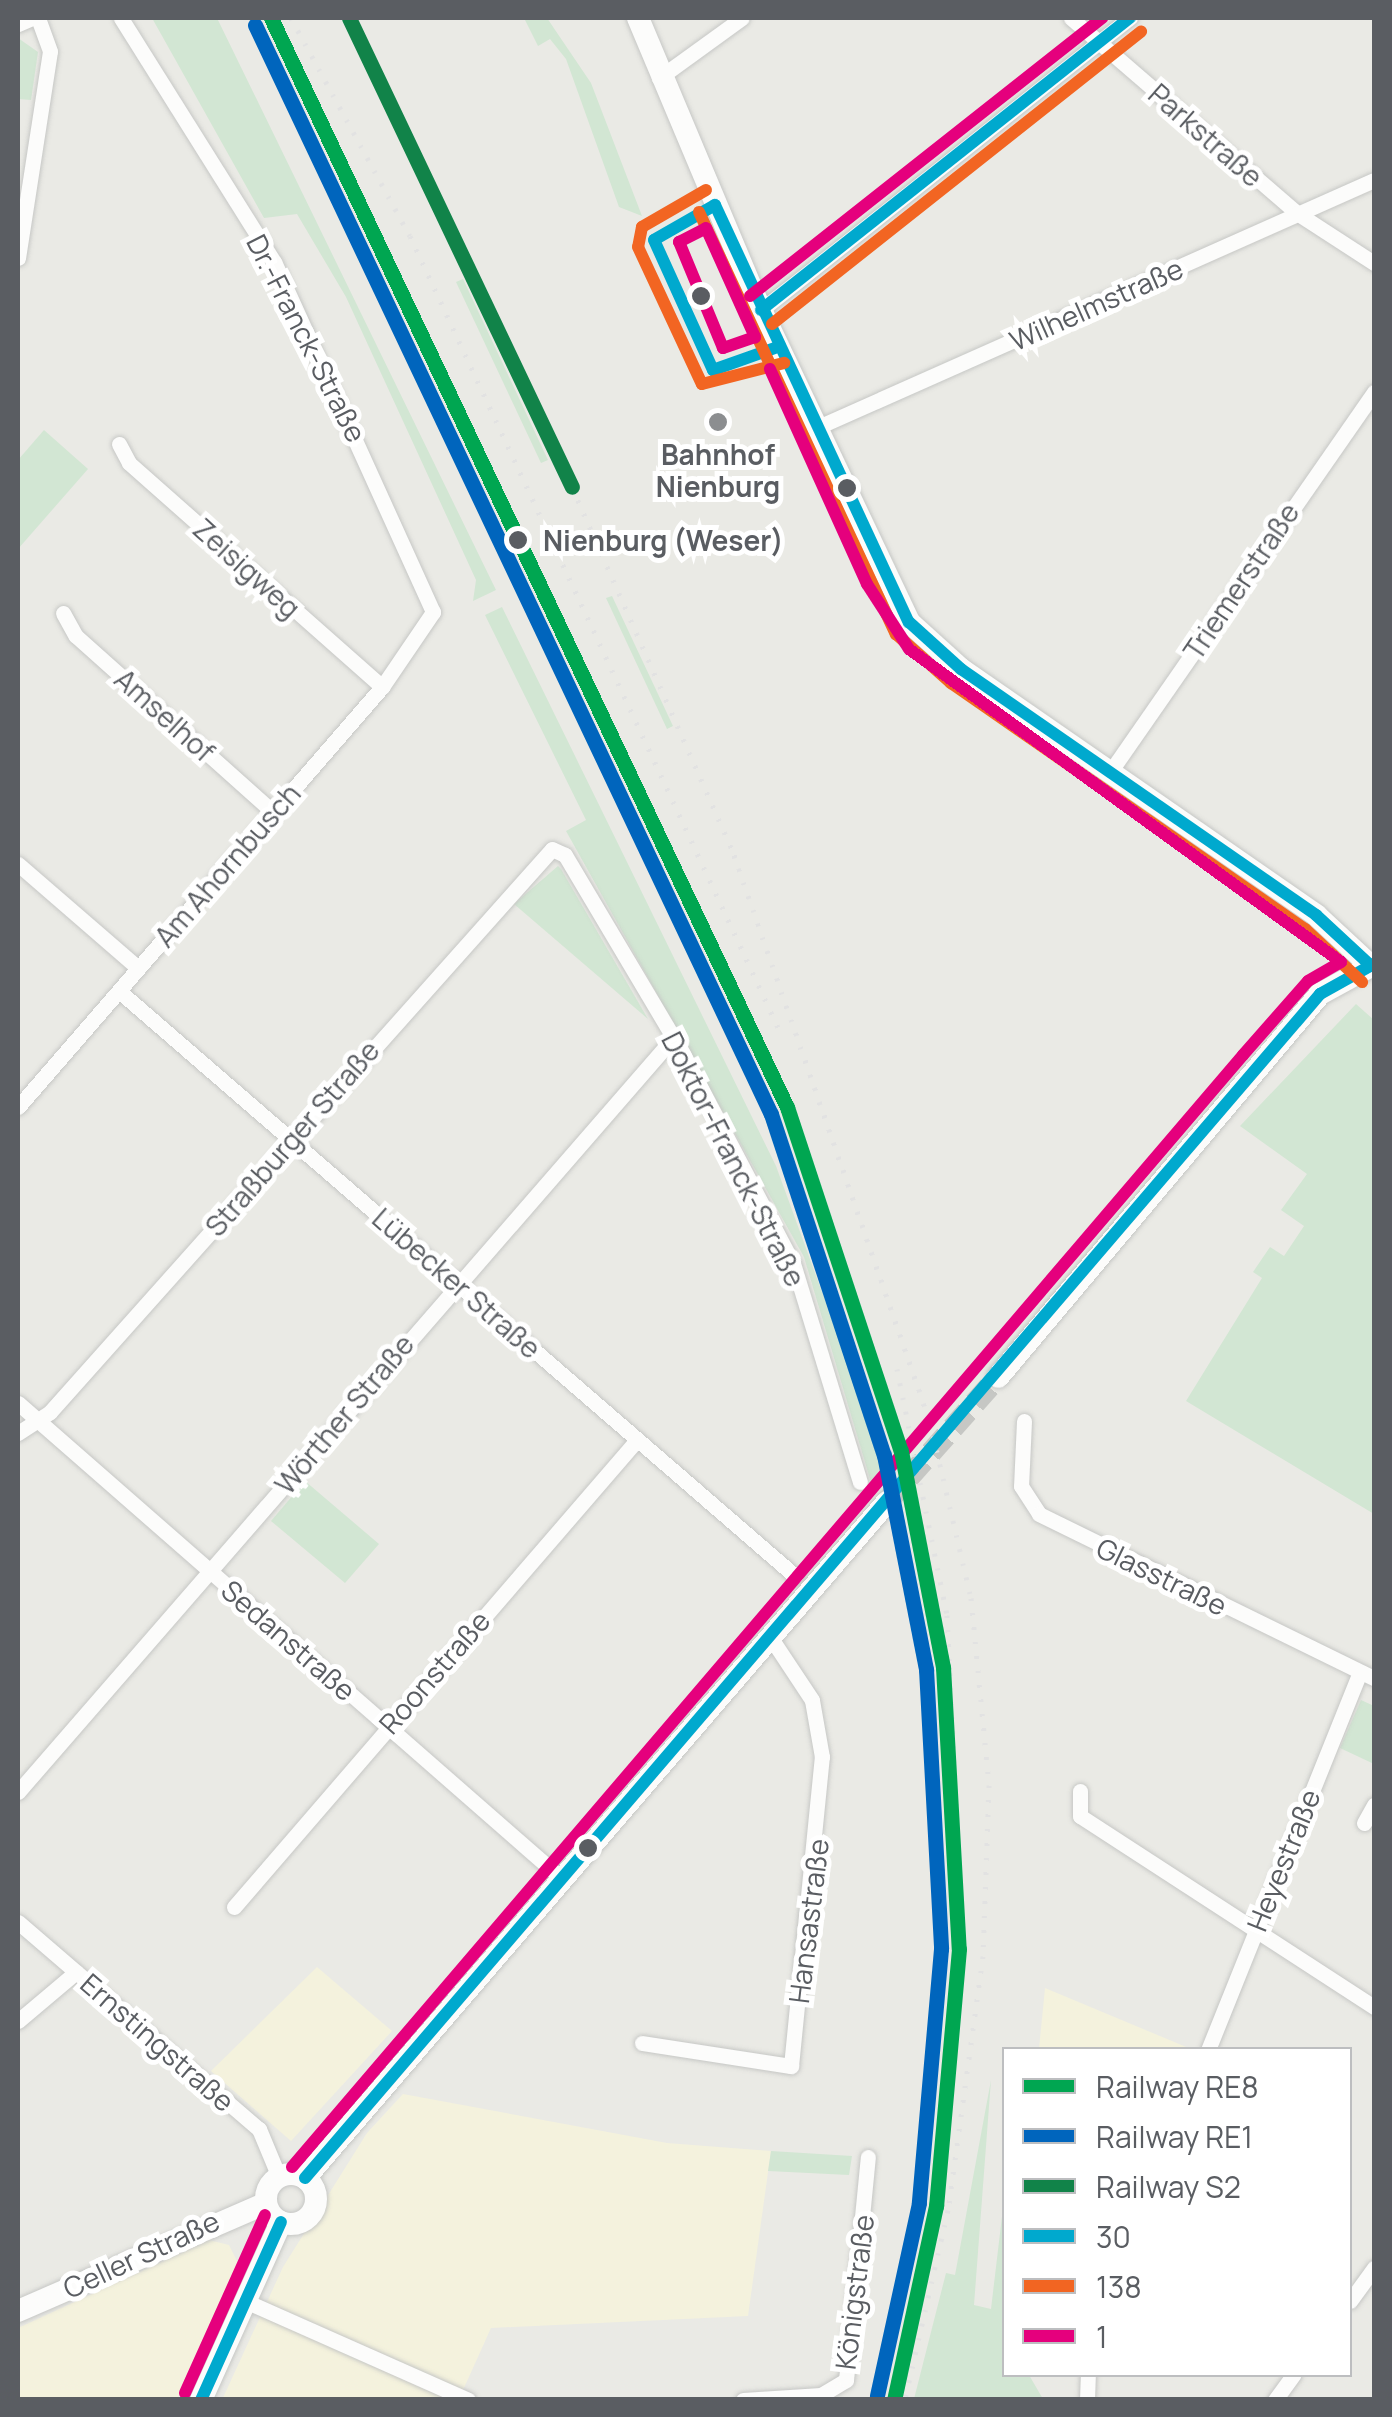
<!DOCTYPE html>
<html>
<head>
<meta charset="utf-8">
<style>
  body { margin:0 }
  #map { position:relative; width:1392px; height:2417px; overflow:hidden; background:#eaeae5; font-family:Manrope,sans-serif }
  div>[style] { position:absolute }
  .commercial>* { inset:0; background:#f4f2dd }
  .green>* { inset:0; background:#d2e6d3 }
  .secondary-tunnel>* { height:22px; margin-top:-11px; transform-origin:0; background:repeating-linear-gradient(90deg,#c6c7c4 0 22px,transparent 0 33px) }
  .roads { filter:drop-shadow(0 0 2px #c6c7c5) drop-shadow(0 0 2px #c6c7c5) }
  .minor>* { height:15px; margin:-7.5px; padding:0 7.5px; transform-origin:7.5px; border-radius:7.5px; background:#fcfcfb }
  .secondary>* { height:22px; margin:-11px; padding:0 11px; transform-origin:11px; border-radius:11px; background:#fcfcfb }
  .secondary>.ring { margin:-11px; padding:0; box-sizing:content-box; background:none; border:22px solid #fcfcfb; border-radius:50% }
  .rail>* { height:5px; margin-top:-2.5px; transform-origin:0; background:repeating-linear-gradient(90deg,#e2e2e2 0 2.5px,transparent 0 14.5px) }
  .bus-1>* { height:12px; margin:-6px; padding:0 6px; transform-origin:6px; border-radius:6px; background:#00a9ce }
  .bus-2>* { height:12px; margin:-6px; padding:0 6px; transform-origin:6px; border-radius:6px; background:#f26522 }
  .bus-3>* { height:12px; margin:-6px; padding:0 6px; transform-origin:6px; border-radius:6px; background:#e5007d }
  .rail-1>* { height:15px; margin:-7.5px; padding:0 7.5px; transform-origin:7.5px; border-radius:7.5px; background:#00a651 }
  .rail-2>* { height:15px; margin:-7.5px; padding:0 7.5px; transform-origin:7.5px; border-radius:7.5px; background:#0065bd }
  .rail-3>* { height:15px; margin:-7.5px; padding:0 7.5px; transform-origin:7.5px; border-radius:7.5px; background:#118349 }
  .dots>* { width:28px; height:28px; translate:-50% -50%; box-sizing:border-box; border:5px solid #fff; border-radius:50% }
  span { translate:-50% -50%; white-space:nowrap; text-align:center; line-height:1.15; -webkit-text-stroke:10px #fff; paint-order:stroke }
  .street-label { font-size:28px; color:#5a5d62 }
  .poi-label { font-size:28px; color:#5a5d62; font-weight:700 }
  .stop-label { font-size:28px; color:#5a5d62; font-weight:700 }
  .left { translate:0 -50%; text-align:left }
  .frame { position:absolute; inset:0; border:20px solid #5a5d62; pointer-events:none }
  .legend { position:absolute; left:1002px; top:2047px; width:350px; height:330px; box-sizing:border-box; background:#fff; border:2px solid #bdbec0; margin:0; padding:12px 18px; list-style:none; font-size:30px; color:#5a5d62 }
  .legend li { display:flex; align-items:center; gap:20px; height:50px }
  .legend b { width:50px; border:2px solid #bdbec0 }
</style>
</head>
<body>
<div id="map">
  <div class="commercial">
    <div style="clip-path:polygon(317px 1967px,392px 2031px,291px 2141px,211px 2071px)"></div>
    <div style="clip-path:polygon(1045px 1988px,1191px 2049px,1039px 2049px)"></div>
    <div style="clip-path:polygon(403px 2094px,667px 2143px,771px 2151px,748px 2316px,491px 2328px,459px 2399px,222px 2400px,283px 2267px,367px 2133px)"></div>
    <div style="clip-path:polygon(209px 2240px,229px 2245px,239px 2265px,177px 2399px,18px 2400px,18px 2328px)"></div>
  </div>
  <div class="green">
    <div style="clip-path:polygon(152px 18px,217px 18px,496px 590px,473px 601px,476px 580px,346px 297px,297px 214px,264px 218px)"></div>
    <div style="clip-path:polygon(524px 18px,547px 18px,591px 83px,642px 216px,619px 207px,566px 59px,550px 39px,538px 46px)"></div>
    <div style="clip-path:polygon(18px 38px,38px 52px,31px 100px,18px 99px)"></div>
    <div style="clip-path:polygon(463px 279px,548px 460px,541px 463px,456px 282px)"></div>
    <div style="clip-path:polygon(44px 430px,88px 469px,18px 549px,18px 460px)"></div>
    <div style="clip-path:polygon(612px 596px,673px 726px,667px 729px,606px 598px)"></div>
    <div style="clip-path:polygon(502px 607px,776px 1166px,861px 1399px,880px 1467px,873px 1489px,804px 1257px,566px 831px,586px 820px,485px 615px)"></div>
    <div style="clip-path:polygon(558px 866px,561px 869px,648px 1019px,514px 904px)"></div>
    <div style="clip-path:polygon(1356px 1004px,1374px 1020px,1374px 1514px,1186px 1401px,1262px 1278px,1253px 1272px,1270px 1247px,1284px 1256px,1304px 1226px,1281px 1210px,1307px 1174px,1240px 1126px)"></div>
    <div style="clip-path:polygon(305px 1481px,379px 1544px,345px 1583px,271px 1521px)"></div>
    <div style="clip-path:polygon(1361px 1700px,1374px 1706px,1374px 1764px,1340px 1748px)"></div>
    <div style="clip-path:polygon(991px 2080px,974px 2305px,991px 2309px,1003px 2208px,1004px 2374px,1029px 2375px,1043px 2399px,914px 2399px,946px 2273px,955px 2275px)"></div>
    <div style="clip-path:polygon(771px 2151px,852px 2156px,849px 2175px,768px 2171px)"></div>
  </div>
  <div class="secondary-tunnel">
    <div style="left:887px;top:1502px;width:167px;rotate:-48.4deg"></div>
  </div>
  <div class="roads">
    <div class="minor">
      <div style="left:1071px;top:18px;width:298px;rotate:40.8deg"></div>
      <div style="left:1297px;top:213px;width:92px;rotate:33deg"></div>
      <div style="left:18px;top:24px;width:15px;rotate:-23deg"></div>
      <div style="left:659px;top:78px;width:102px;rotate:-35.9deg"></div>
      <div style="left:18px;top:258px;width:209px;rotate:-81.2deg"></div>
      <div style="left:50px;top:51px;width:35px;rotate:-110deg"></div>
      <div style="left:761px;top:310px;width:471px;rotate:-38.4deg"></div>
      <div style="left:818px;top:427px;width:608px;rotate:-23.95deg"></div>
      <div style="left:119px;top:444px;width:21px;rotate:62deg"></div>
      <div style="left:129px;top:463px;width:338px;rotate:41.5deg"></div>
      <div style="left:63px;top:613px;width:26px;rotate:61deg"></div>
      <div style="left:76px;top:636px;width:264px;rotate:41.8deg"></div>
      <div style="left:1110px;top:772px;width:463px;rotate:-55.2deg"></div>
      <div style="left:18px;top:864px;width:159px;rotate:40.9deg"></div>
      <div style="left:119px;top:991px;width:894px;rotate:40.87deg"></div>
      <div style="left:18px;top:1107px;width:556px;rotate:-49.09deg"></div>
      <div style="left:382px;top:687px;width:91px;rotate:-55.8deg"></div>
      <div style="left:433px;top:612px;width:384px;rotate:-114.4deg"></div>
      <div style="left:274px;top:262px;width:288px;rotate:-122.1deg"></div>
      <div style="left:18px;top:1403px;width:721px;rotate:41.18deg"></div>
      <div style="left:1024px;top:1421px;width:65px;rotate:92.6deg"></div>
      <div style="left:1021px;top:1486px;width:33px;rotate:57deg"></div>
      <div style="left:1039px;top:1514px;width:373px;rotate:26.1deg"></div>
      <div style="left:18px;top:1433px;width:38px;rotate:-33deg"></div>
      <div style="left:50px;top:1412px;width:754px;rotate:-48.28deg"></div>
      <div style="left:552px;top:849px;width:14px;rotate:25deg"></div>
      <div style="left:565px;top:855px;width:229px;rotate:59.3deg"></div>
      <div style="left:682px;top:1052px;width:238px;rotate:62.3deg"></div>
      <div style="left:793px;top:1263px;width:229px;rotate:73deg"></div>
      <div style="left:1080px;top:1791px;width:25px;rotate:90deg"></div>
      <div style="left:1080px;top:1816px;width:351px;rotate:33deg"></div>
      <div style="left:18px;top:1792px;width:999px;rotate:-49.02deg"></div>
      <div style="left:1364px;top:1823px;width:21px;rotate:-61deg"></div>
      <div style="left:234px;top:1907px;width:615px;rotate:-49.22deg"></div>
      <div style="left:18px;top:1922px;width:318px;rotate:40.7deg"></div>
      <div style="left:259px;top:2129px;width:52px;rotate:67.4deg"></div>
      <div style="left:18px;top:2021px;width:76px;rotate:-40.2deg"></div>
      <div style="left:642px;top:2043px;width:151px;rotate:8.8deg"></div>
      <div style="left:791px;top:2066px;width:311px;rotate:-84.3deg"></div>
      <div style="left:822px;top:1757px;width:58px;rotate:-100deg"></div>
      <div style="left:812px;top:1700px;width:74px;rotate:-123.5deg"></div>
      <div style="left:1208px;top:2050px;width:407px;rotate:-68.1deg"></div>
      <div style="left:245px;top:2301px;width:244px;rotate:23.9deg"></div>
      <div style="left:1350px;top:2301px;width:41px;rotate:-54deg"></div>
      <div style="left:743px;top:2400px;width:78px;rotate:-3.7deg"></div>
      <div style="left:821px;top:2395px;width:29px;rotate:-31deg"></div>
      <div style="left:846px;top:2380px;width:224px;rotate:-84.4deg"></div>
      <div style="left:1087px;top:2400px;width:26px;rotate:-88deg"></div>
      <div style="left:1275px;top:2400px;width:32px;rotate:-54deg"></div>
    </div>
    <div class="secondary">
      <div style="left:638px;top:18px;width:317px;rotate:67.2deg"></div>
      <div style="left:761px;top:310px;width:345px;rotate:64.6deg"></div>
      <div style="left:909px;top:622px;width:70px;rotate:42.1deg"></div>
      <div style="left:961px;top:669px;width:432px;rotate:34.7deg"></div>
      <div style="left:1316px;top:915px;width:75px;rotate:42.8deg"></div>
      <div style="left:1371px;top:966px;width:58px;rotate:151.2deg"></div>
      <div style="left:1320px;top:994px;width:500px;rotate:130.05deg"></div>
      <div class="ring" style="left:266px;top:2174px;width:28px;height:28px"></div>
      <div style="left:305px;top:2178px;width:892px;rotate:-49.27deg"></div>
      <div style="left:18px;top:2311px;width:270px;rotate:-23.5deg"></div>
      <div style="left:201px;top:2400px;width:195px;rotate:-65.8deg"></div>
    </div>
  </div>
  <div class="rail">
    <div style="left:291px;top:18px;width:248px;rotate:61.4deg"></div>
    <div style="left:410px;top:236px;width:884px;rotate:65.06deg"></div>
    <div style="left:572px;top:487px;width:402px;rotate:66.2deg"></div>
    <div style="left:734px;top:855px;width:600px;rotate:70.93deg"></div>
    <div style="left:930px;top:1422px;width:181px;rotate:76.9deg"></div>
    <div style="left:971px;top:1598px;width:188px;rotate:84.5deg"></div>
    <div style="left:989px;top:1785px;width:171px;rotate:92deg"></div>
    <div style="left:983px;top:1956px;width:256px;rotate:97.8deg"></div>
    <div style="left:948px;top:2210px;width:195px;rotate:102.8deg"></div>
    <div style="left:897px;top:1369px;width:251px;rotate:78.5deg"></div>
    <div style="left:947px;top:1615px;width:248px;rotate:87.2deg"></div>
  </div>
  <div class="bus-1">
    <div style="left:715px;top:205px;width:460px;rotate:65.1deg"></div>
    <div style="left:909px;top:622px;width:70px;rotate:42.1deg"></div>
    <div style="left:961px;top:669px;width:432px;rotate:34.7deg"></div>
    <div style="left:1316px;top:915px;width:75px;rotate:42.8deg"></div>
    <div style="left:715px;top:205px;width:70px;rotate:150.2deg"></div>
    <div style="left:654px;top:240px;width:143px;rotate:65.6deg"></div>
    <div style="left:713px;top:370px;width:69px;rotate:-19.5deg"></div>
    <div style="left:761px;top:310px;width:471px;rotate:-38.4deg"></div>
    <div style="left:305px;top:2178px;width:1560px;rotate:-49.39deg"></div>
    <div style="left:1320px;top:994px;width:62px;rotate:-29.1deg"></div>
    <div style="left:201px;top:2400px;width:195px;rotate:-65.8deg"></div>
  </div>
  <div class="bus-2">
    <div style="left:706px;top:190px;width:74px;rotate:150deg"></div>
    <div style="left:642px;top:227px;width:20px;rotate:101deg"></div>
    <div style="left:638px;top:247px;width:151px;rotate:65deg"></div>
    <div style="left:702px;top:384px;width:85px;rotate:-14.4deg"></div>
    <div style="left:699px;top:212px;width:466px;rotate:65deg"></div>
    <div style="left:896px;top:634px;width:74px;rotate:41.7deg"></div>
    <div style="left:951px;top:683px;width:431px;rotate:34.8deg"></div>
    <div style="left:1305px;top:929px;width:78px;rotate:42.9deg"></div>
    <div style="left:772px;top:324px;width:471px;rotate:-38.4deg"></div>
  </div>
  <div class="bus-3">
    <div style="left:706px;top:228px;width:120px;rotate:65.8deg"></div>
    <div style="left:755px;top:337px;width:34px;rotate:161deg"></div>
    <div style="left:723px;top:348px;width:115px;rotate:-112.5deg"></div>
    <div style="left:679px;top:242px;width:30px;rotate:-27deg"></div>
    <div style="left:750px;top:296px;width:449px;rotate:-38.3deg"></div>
    <div style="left:292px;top:2167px;width:1463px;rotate:-49.46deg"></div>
    <div style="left:1243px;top:1055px;width:98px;rotate:-48.7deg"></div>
    <div style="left:1308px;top:981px;width:38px;rotate:-30deg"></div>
    <div style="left:1341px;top:962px;width:533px;rotate:-144.08deg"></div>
    <div style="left:909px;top:649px;width:77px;rotate:-122.9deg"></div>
    <div style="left:867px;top:584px;width:236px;rotate:-114.3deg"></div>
    <div style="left:185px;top:2393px;width:195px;rotate:-65.8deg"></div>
  </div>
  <div class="rail-1">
    <div style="left:271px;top:18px;width:1205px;rotate:64.65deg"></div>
    <div style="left:787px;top:1107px;width:362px;rotate:71.7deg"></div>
    <div style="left:901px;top:1451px;width:220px;rotate:79deg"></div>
    <div style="left:943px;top:1667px;width:282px;rotate:86.8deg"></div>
    <div style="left:959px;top:1949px;width:258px;rotate:95.1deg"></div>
    <div style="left:936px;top:2206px;width:198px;rotate:102.2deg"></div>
  </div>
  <div class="rail-2">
    <div style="left:255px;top:25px;width:1205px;rotate:64.65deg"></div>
    <div style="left:771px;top:1114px;width:359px;rotate:71.7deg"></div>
    <div style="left:884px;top:1455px;width:218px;rotate:78.9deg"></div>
    <div style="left:926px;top:1669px;width:280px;rotate:86.9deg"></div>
    <div style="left:941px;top:1949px;width:255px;rotate:95deg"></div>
    <div style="left:919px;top:2203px;width:198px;rotate:102.3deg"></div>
  </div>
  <div class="rail-3">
    <div style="left:349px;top:18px;width:519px;rotate:64.57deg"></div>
  </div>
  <div class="dots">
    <div style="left:701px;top:296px;background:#5a5d62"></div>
    <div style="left:718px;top:422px;background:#8c8e90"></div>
    <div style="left:847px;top:488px;background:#5a5d62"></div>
    <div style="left:518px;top:540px;background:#5a5d62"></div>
    <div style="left:588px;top:1848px;background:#5a5d62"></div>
  </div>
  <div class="street-label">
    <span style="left:1206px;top:135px;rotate:41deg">Parkstraße</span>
    <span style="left:1096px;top:304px;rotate:-24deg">Wilhelmstraße</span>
    <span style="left:307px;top:338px;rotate:63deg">Dr.-Franck-Straße</span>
    <span style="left:247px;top:568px;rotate:42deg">Zeisigweg</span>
    <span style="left:1241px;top:581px;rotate:-56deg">Triemerstraße</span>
    <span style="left:165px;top:715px;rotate:42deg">Amselhof</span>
    <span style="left:227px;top:865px;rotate:-49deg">Am Ahornbusch</span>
    <span style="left:292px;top:1138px;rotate:-49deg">Straßburger Straße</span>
    <span style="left:734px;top:1159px;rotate:63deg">Doktor-Franck-Straße</span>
    <span style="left:457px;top:1283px;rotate:41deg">Lübecker Straße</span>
    <span style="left:344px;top:1414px;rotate:-50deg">Wörther Straße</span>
    <span style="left:1162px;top:1576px;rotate:26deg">Glasstraße</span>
    <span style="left:289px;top:1640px;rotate:41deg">Sedanstraße</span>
    <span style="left:434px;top:1672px;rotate:-49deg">Roonstraße</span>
    <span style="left:1283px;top:1860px;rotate:-68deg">Heyestraße</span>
    <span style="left:808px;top:1921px;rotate:-83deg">Hansastraße</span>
    <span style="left:158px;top:2042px;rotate:41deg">Ernstingstraße</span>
    <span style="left:141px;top:2254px;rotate:-25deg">Celler Straße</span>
    <span style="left:854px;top:2292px;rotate:-83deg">Königstraße</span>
  </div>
  <div class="poi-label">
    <span style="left:718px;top:470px">Bahnhof<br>Nienburg</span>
  </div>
  <div class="stop-label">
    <span class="left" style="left:543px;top:540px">Nienburg (Weser)</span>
  </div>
  <div class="frame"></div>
  <ul class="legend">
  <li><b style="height:12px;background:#00a651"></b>Railway RE8</li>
  <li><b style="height:12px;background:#0065bd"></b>Railway RE1</li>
  <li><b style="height:12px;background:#118349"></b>Railway S2</li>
  <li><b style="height:12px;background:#00a9ce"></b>30</li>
  <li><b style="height:12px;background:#f26522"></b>138</li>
  <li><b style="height:12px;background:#e5007d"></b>1</li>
  </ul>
</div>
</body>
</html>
